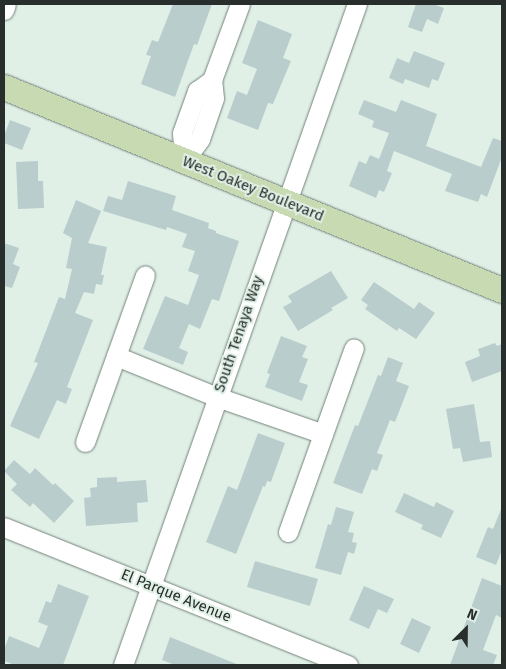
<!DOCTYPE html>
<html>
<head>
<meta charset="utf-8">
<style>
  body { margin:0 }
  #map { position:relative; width:506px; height:669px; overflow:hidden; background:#e0f0e7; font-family:"Fira Sans",sans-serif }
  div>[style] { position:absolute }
  .building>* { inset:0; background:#bacdcd }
  .roads { filter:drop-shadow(0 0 1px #73827a) drop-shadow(0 0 1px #73827a) }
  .minor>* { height:19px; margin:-9.5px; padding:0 9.5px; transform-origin:9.5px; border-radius:9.5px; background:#fff }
  .major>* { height:25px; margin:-12.5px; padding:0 12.5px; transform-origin:12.5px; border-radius:12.5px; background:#c8dab2 }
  span { translate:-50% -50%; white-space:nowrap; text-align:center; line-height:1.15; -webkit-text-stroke:4px #e0f0e7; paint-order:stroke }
  .street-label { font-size:15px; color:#282e2b }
  .frame { position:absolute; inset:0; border:5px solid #282e2b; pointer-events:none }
  .north { position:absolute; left:441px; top:604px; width:50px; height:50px; -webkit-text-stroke:4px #e0f0e7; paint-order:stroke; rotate:23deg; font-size:14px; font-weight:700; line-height:20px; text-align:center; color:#282e2b }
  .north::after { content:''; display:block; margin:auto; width:18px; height:22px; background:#282e2b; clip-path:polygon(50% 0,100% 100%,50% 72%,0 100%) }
</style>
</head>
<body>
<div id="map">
  <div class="building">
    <div style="clip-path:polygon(173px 4px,212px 4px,197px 45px,194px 44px,175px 97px,141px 84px,151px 56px,146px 55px,152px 40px,158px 42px)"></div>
    <div style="clip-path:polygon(416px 4px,433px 4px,444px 8px,438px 24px,427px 19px,422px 32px,408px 27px)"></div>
    <div style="clip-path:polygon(258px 20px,292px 34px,283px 58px,291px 61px,273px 104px,268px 103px,258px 130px,227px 118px,237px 91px,247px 95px,257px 69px,242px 63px)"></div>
    <div style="clip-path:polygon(414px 51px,445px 63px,438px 81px,432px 79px,429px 88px,405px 79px,403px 84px,389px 78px,397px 58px,409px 63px)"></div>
    <div style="clip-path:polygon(364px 100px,396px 112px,401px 100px,437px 114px,426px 146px,481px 167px,493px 138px,502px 141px,502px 157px,487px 197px,481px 194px,478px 202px,445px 191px,452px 174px,394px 151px,387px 171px,392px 173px,384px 192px,379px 190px,376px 198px,349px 186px,359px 161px,366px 164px,370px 155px,379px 159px,389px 133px,372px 127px,374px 121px,358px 114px)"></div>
    <div style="clip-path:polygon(10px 120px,31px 128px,22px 150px,4px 143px,4px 136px)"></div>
    <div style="clip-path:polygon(38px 161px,38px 181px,43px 181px,44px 208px,18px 209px,16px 162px)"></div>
    <div style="clip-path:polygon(128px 181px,176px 196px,172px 210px,209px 223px,208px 228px,216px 231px,216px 233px,239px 241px,219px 301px,212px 299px,200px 329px,189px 324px,179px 348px,188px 352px,183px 365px,143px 349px,165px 296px,188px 305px,199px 275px,188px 271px,195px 251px,182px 247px,187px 234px,167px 227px,166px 230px,103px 211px,108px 196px,122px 200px)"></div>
    <div style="clip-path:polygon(76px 200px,101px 211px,88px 243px,107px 247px,101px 275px,104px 275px,102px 285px,96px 284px,94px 294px,84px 292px,75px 313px,93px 320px,67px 387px,72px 389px,66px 404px,57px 400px,39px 439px,10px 426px,38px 363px,34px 362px,59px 297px,65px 299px,72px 269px,66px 268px,72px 238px,63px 233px)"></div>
    <div style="clip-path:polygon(4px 243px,19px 248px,13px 264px,20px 267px,12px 288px,4px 286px)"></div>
    <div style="clip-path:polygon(331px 271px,348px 298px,331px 308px,333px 310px,298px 331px,283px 307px,292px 302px,288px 296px)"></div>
    <div style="clip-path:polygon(374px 282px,414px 309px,419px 302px,435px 313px,416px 339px,399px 328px,397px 331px,365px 309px,368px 305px,361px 300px)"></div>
    <div style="clip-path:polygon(281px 336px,307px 346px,302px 357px,308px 359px,299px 382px,308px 385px,302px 401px,265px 387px,270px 374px,267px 373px)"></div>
    <div style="clip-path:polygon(495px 343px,497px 346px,502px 344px,502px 371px,472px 382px,465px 362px,480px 356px,478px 349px)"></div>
    <div style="clip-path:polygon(388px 357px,403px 363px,396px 381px,409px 386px,395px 422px,390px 420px,377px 453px,383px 455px,377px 471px,372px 469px,362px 494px,333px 483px,355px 425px,358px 426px,378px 375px,381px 376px)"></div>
    <div style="clip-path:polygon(474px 404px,480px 442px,490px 441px,492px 457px,463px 462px,460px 448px,453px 449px,446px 409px)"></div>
    <div style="clip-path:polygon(258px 433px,285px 443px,271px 482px,267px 481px,265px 487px,263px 486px,236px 554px,206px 542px,228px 486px,237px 490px)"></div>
    <div style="clip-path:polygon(14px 460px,30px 474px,35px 468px,53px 485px,55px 483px,74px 501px,54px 523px,33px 503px,30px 507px,11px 490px,17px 484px,4px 471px)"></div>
    <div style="clip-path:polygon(117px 477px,117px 482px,146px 480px,148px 502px,137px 503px,138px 522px,86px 526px,84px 498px,91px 497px,90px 488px,97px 487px,97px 478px)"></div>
    <div style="clip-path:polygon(404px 493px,434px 507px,436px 502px,454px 511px,441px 538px,421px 529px,423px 525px,395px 512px)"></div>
    <div style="clip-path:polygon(336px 507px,354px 512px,348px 532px,354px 533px,352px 542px,357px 543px,354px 554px,348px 552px,341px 575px,315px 568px,328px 524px,331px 525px)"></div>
    <div style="clip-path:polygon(502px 507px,502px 550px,496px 565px,476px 557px,488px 527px,493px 529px)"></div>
    <div style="clip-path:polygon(255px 561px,318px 579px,310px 606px,247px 587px)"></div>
    <div style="clip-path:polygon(482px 578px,502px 586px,502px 618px,496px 615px,483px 650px,497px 655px,493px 665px,450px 665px)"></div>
    <div style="clip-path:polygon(58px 584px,89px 596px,63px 665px,15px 665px,4px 661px,4px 650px,9px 636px,39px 648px,48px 626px,38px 622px,46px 601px,51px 603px)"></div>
    <div style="clip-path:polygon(364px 586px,394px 599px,387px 613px,378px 609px,369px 629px,349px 620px)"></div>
    <div style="clip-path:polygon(412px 618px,431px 627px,419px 653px,400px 644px)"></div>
    <div style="clip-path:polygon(170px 637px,239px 665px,175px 665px,162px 660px)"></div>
  </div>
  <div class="roads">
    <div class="minor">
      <div style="left:4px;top:10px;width:6px;rotate:-72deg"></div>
      <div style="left:184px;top:161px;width:27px;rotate:-54deg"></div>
      <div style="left:200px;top:139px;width:43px;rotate:-71.1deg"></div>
      <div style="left:214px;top:98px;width:18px;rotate:-96deg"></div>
      <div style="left:212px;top:80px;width:81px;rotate:-69.8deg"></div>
      <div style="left:184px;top:161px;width:28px;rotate:-94deg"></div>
      <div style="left:182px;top:133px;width:45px;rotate:-70.3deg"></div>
      <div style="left:197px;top:91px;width:19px;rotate:-36deg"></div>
      <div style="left:116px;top:356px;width:109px;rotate:22.1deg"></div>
      <div style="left:217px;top:397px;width:112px;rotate:19.2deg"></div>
      <div style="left:85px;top:442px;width:177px;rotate:-70.2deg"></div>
      <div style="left:4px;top:527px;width:371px;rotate:21.9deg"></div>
      <div style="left:288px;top:532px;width:195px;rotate:-70.3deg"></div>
      <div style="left:123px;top:665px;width:701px;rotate:-70.51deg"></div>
    </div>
    <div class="major">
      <div style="left:4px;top:87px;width:538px;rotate:22.18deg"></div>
    </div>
  </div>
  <div class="street-label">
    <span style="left:253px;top:189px;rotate:22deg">West Oakey Boulevard</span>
    <span style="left:239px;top:334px;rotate:-71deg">South Tenaya Way</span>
    <span style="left:176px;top:596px;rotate:22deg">El Parque Avenue</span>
  </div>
  <div class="frame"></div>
  <div class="north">N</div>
</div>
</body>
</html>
